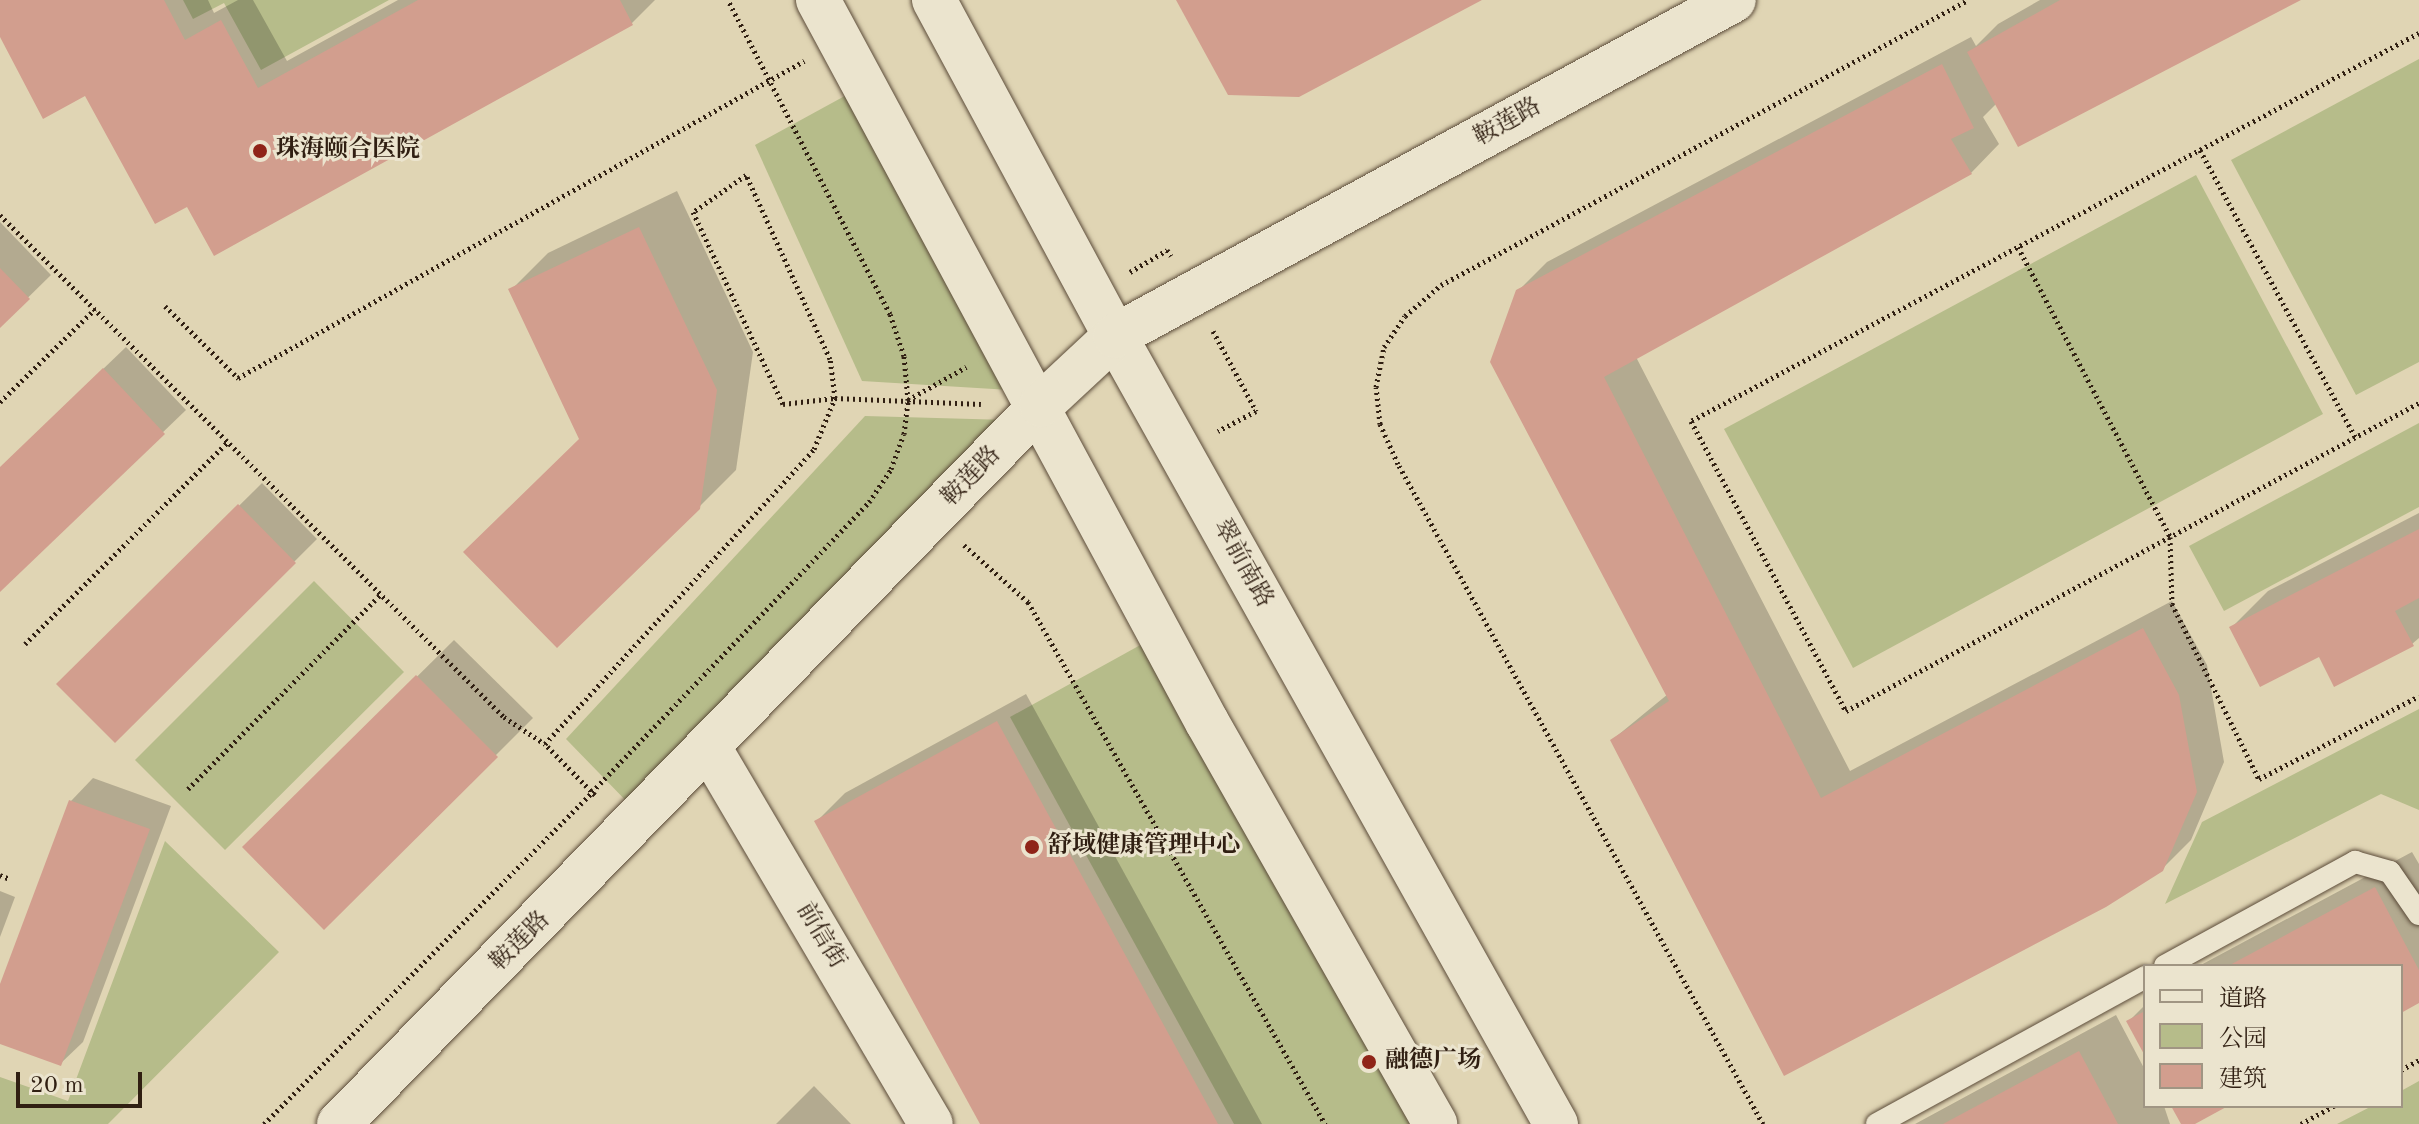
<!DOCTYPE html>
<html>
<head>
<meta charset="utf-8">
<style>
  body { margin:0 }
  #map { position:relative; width:2419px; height:1124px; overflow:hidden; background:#e0d5b4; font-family:"Old Standard TT","Noto Serif SC",serif }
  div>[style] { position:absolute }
  .green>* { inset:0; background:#b6bc8a }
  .shadow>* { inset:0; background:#0003 }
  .building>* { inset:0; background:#d29e8e }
  .path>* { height:5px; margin-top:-2.5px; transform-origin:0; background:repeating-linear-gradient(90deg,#301f12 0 2px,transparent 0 6px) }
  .roads { filter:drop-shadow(0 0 2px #5c4c3a) drop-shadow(0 0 2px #5c4c3a) }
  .lane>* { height:22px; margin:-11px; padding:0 11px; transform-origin:11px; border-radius:11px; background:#ebe4ce }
  .street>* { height:44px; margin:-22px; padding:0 22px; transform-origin:22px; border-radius:22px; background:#ebe4ce }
  .secondary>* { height:44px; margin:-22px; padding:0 22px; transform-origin:22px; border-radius:22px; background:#ebe4ce }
  .dots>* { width:22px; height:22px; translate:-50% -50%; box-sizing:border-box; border:4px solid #ebe4ce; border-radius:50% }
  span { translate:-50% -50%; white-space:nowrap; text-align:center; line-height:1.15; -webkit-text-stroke:6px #ebe4ce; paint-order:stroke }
  .street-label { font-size:24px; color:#301f12 }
  .poi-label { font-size:24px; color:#301f12; font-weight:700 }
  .left { translate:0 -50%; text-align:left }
  .legend { position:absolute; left:2143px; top:964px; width:260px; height:144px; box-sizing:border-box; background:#ebe4ce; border:2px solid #a09583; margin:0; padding:10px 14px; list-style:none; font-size:24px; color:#301f12 }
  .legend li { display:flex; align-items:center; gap:16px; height:40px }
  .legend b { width:40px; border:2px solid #a09583 }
  .scale { position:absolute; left:16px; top:1072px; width:126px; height:36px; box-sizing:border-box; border:4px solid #301f12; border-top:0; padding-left:10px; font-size:24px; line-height:28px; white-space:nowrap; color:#301f12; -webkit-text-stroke:6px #ebe4ce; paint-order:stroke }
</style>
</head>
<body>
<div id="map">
  <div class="green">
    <div style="clip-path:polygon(183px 0,389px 0,261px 70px,224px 3px,193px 19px)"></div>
    <div style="clip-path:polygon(2419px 59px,2419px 362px,2356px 395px,2231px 160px)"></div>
    <div style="clip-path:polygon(852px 92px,1010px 390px,862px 381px,755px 145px)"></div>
    <div style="clip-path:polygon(2196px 175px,2323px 414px,1853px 668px,1724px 429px)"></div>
    <div style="clip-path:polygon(865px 416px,1008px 420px,633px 808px,566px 739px)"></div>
    <div style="clip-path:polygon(2419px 423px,2419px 507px,2224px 611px,2189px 546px)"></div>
    <div style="clip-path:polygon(314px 581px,404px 672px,225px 850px,135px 760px)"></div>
    <div style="clip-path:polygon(1144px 643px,1410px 1124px,1234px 1124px,1010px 717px)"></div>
    <div style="clip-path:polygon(2419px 709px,2419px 810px,2381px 794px,2165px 904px,2202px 822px)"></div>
    <div style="clip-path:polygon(165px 841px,279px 952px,108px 1124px,0 1124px,0 1077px,68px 1101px)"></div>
    <div style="clip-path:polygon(2419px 1081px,2419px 1124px,2337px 1124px,2372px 1106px,2401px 1106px,2401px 1091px)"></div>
  </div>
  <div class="shadow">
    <div style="clip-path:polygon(0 0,208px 0,214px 13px,238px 0,253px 0,287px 61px,398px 0,655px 0,632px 23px,215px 253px,188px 204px,85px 93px,0 32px)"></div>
    <div style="clip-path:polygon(2040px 0,2296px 0,1997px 103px,1983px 117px,1999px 144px,1971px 173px,1636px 357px,1850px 771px,2172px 601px,2207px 665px,2224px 762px,2191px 840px,2162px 869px,2105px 905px,1612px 740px,1668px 694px,1518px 291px,1547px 262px,1971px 37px,1976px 46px,1998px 24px)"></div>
    <div style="clip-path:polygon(677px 191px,753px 352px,736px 470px,698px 508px,581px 439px,511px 290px,548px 253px)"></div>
    <div style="clip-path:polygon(0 222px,51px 275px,0 325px)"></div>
    <div style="clip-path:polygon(126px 347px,186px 410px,0 589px,0 468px)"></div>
    <div style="clip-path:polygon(262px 483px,317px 539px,115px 740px,59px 684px)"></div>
    <div style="clip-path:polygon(2419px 513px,2419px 638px,2412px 644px,2320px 654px,2231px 628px,2268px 591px)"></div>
    <div style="clip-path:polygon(454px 640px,533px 718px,324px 927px,245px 847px)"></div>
    <div style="clip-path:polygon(1026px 694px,1262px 1124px,982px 1124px,816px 822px,845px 793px)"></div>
    <div style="clip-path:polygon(93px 778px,171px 806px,83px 1042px,60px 1064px,0 1042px,0 990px,71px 801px)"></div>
    <div style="clip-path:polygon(2412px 852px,2419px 864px,2419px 1001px,2401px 1011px,2401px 966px,2199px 966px)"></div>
    <div style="clip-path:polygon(0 891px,15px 897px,0 937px)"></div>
    <div style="clip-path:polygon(2145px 1005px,2145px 1052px,2129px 1021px)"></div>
    <div style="clip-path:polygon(2116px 1015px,2145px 1070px,2145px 1106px,2164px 1106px,2170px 1124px,1915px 1124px)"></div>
    <div style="clip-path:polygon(814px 1086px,851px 1124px,776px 1124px)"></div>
  </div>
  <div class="building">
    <div style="clip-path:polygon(0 0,164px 0,185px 40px,221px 20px,258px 88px,418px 0,620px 0,633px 25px,214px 256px,187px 207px,155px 224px,85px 96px,43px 119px,0 37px)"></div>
    <div style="clip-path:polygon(1176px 0,1482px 0,1299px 97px,1228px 95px)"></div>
    <div style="clip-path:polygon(2060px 0,2301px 0,2018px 147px,1967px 52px)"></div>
    <div style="clip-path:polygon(1942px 64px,1974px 128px,1951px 139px,1972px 174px,1604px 377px,1821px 798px,2143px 628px,2179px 695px,2197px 792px,2163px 871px,2106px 907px,1784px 1076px,1610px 740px,1669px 701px,1490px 362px,1516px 290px)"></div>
    <div style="clip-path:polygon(639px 227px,717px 390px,700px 509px,557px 648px,463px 552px,579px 439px,508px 289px)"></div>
    <div style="clip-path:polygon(0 268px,30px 299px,0 328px)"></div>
    <div style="clip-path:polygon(103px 368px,165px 434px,0 592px,0 467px)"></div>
    <div style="clip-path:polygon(238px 504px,296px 563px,115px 743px,56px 684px)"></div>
    <div style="clip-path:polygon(2419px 529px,2419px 598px,2395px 611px,2414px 646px,2334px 687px,2319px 657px,2260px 687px,2229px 627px)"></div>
    <div style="clip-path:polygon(416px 675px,498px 757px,324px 930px,242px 847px)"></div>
    <div style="clip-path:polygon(997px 721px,1218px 1124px,980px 1124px,814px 821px)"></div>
    <div style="clip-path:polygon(69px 800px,150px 829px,61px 1066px,0 1044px,0 984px)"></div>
    <div style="clip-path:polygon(2375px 887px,2419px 970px,2419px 1003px,2401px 1013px,2401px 966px,2228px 966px)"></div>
    <div style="clip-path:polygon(2145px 1011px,2145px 1056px,2126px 1021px)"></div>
    <div style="clip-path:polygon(2079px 1051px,2118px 1124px,1943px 1124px)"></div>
    <div style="clip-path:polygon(2171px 1106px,2228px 1106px,2195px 1124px,2181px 1124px)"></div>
  </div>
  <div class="path">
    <div style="left:2419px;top:33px;width:825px;rotate:151.94deg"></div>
    <div style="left:1691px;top:421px;width:329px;rotate:61.9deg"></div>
    <div style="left:1846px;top:711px;width:651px;rotate:-28.26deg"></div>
    <div style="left:2200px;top:150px;width:326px;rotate:61.6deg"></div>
    <div style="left:0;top:215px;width:711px;rotate:44.89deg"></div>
    <div style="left:504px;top:717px;width:49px;rotate:33.4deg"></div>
    <div style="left:2018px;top:247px;width:327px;rotate:62.3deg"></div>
    <div style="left:2170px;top:537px;width:67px;rotate:88.3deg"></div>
    <div style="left:2172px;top:604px;width:195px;rotate:63.6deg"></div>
    <div style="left:2259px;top:779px;width:180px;rotate:-27.4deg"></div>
    <div style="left:1130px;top:272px;width:43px;rotate:-30.7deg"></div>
    <div style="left:1167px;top:250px;width:7px;rotate:56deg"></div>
    <div style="left:165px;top:306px;width:103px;rotate:44.6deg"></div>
    <div style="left:238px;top:378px;width:649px;rotate:-29.25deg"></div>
    <div style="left:1213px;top:331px;width:91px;rotate:61.7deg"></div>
    <div style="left:1256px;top:411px;width:43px;rotate:152.2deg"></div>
    <div style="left:908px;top:400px;width:67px;rotate:-29.6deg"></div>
    <div style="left:0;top:402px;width:133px;rotate:-44.4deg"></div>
    <div style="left:964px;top:545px;width:86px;rotate:41.7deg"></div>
    <div style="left:1028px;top:602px;width:601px;rotate:60.36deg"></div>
    <div style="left:25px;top:644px;width:286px;rotate:-44.9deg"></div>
    <div style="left:188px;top:789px;width:273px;rotate:-45.3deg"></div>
    <div style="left:595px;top:795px;width:71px;rotate:-134.4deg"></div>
    <div style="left:545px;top:744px;width:399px;rotate:-47.6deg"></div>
    <div style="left:814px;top:449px;width:55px;rotate:-67.6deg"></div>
    <div style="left:835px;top:398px;width:39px;rotate:-97deg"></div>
    <div style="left:830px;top:359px;width:202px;rotate:-114.5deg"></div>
    <div style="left:746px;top:175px;width:65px;rotate:145.1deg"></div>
    <div style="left:693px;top:212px;width:212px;rotate:64.9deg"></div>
    <div style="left:783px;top:404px;width:52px;rotate:-6.6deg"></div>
    <div style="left:835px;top:398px;width:146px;rotate:2.4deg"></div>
    <div style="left:0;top:875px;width:11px;rotate:22deg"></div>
    <div style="left:2401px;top:1070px;width:21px;rotate:-29deg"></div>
    <div style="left:264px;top:1124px;width:467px;rotate:-45.3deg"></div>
    <div style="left:592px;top:792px;width:401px;rotate:-46.3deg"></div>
    <div style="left:869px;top:502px;width:40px;rotate:-56deg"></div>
    <div style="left:891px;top:469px;width:37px;rotate:-70deg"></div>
    <div style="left:904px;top:434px;width:34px;rotate:-83deg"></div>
    <div style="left:908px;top:400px;width:44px;rotate:-95.2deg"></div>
    <div style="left:904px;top:356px;width:44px;rotate:-108.4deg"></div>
    <div style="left:890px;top:314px;width:353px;rotate:-117.3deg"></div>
    <div style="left:1763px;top:1124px;width:754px;rotate:-118.94deg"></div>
    <div style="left:1398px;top:464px;width:44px;rotate:-114.2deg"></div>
    <div style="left:1380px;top:424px;width:37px;rotate:-96deg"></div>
    <div style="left:1376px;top:387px;width:41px;rotate:-78.7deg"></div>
    <div style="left:1384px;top:347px;width:37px;rotate:-56deg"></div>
    <div style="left:1405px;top:316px;width:48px;rotate:-40.7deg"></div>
    <div style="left:1441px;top:285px;width:599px;rotate:-28.4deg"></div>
    <div style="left:2301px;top:1124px;width:38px;rotate:-29deg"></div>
  </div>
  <div class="roads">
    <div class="lane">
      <div style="left:2165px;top:966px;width:217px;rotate:-28.7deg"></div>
      <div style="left:2355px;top:862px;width:36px;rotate:16deg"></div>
      <div style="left:2390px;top:872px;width:51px;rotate:55.4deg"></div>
      <div style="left:1877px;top:1124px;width:306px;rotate:-28.7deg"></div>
    </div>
    <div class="street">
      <div style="left:710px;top:749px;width:435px;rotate:59.5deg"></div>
    </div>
    <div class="secondary">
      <div style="left:818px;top:0;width:820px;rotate:61.69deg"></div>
      <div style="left:1207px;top:722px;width:462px;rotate:60.4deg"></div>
      <div style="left:934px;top:0;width:382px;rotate:61.7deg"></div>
      <div style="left:1115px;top:336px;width:903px;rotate:60.77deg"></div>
      <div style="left:339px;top:1124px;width:1005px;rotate:-45.69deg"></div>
      <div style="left:1041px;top:405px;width:101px;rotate:-43deg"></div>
      <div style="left:1115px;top:336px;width:704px;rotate:-28.49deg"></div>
    </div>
  </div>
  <div class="dots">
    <div style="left:260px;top:151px;background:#8f2418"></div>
    <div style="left:1032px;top:847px;background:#8f2418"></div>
    <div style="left:1369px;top:1062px;background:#8f2418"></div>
  </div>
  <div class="street-label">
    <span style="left:1508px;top:123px;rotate:-29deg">鞍莲路</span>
    <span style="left:972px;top:477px;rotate:-46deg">鞍莲路</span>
    <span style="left:1242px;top:564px;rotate:61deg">翠前南路</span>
    <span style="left:820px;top:936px;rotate:59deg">前信街</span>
    <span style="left:521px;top:942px;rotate:-45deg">鞍莲路</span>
  </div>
  <div class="poi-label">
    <span class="left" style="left:276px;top:151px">珠海颐合医院</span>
    <span class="left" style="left:1048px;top:847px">舒域健康管理中心</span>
    <span class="left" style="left:1385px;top:1062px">融德广场</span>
  </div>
  <ul class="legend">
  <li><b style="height:10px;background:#ebe4ce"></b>道路</li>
  <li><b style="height:22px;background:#b6bc8a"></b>公园</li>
  <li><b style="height:22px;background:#d29e8e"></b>建筑</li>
  </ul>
  <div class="scale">20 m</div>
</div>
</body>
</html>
